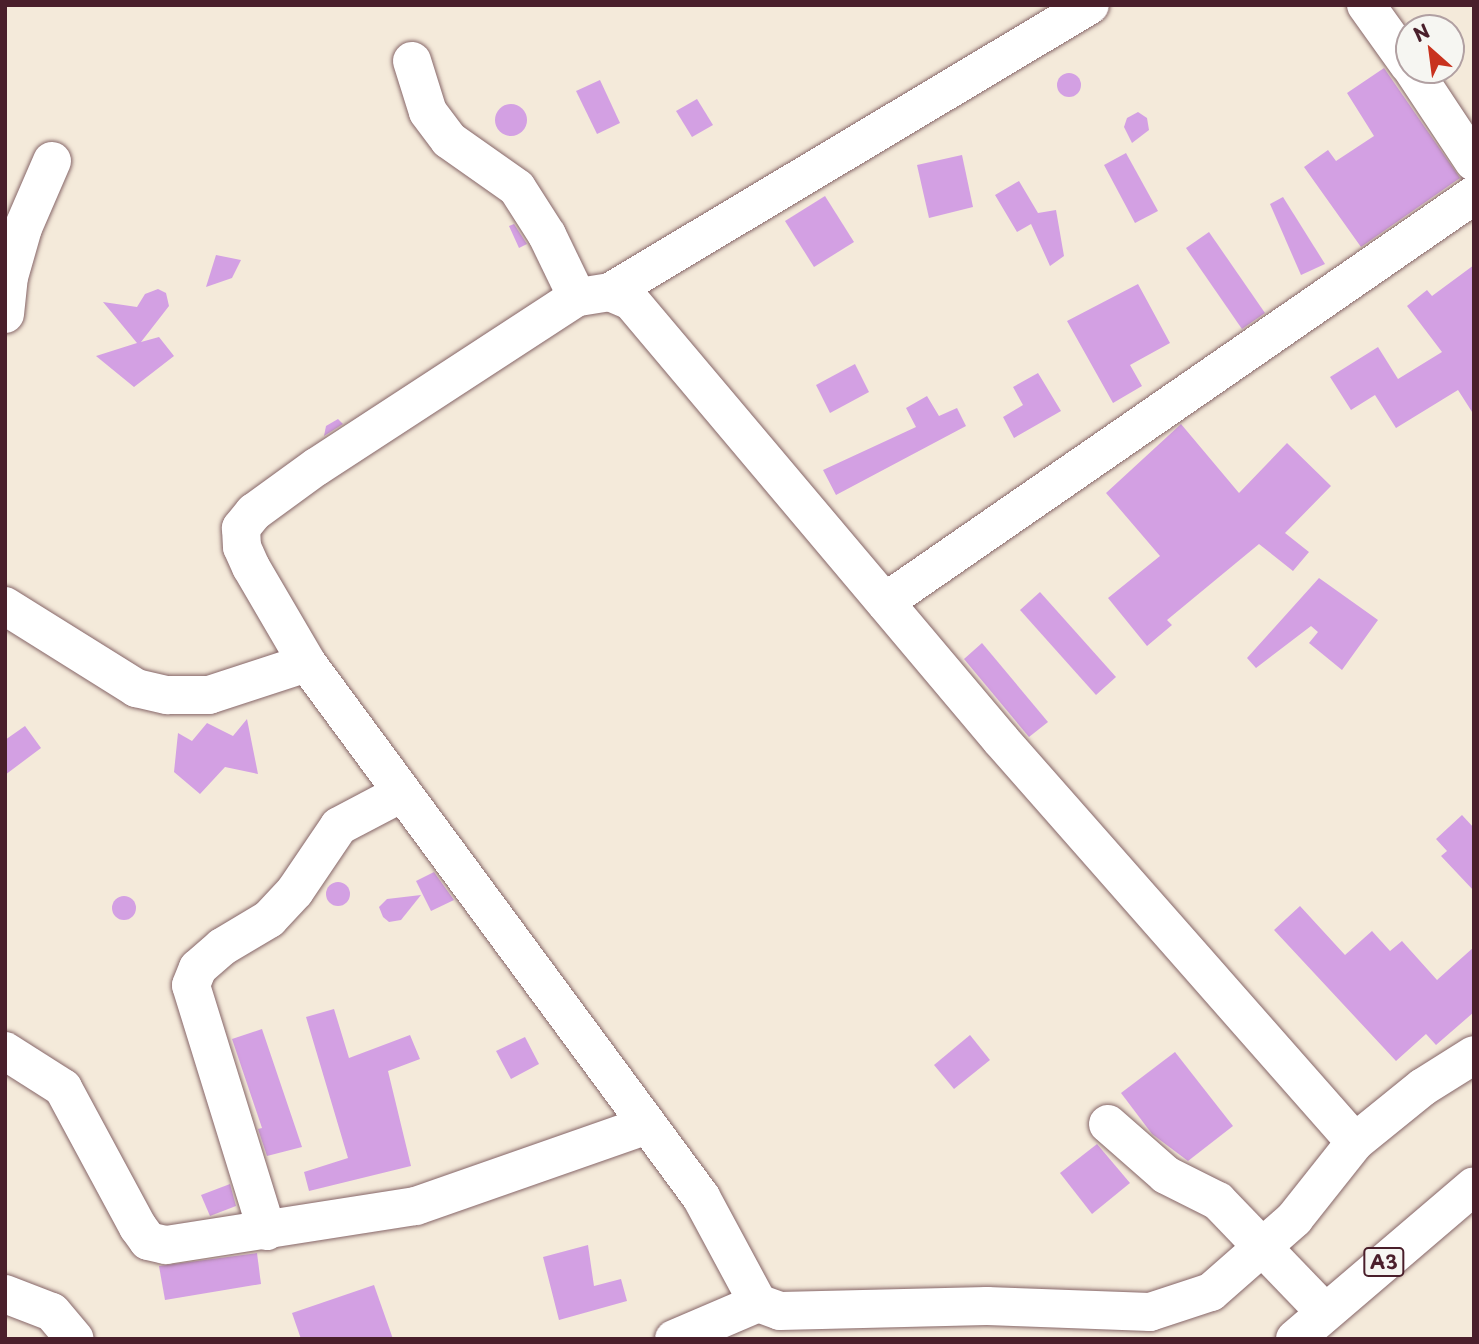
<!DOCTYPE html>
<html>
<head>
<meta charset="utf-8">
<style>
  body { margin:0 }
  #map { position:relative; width:1479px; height:1344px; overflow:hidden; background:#f4eada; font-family:"Playpen Sans",sans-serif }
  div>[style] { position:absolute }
  .building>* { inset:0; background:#d3a0e3 }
  .round { border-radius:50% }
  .roads { filter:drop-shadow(0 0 2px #866668) drop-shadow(0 0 2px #866668) }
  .minor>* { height:38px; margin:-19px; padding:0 19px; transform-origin:19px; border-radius:19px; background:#fff }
  .highway>* { height:38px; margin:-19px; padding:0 19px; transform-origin:19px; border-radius:19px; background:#fff }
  span { translate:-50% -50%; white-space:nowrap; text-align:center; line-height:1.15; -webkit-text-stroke:5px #f6f6f2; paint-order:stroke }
  .shield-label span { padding:2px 5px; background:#f6f6f2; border:2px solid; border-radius:5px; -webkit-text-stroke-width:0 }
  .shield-label { font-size:19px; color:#4a1f2b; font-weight:700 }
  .frame { position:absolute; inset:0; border:7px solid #4a1f2b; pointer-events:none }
  .north { position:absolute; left:1395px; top:14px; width:70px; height:70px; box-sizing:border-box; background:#f6f6f2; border:2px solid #b1a0a2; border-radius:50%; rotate:332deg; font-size:19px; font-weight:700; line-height:28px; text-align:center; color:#4a1f2b }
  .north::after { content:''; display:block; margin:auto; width:24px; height:32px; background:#c8321e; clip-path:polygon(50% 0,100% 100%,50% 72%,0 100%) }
</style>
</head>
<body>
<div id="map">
  <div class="building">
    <div style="clip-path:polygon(1384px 68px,1460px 178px,1361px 247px,1304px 167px,1328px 150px,1336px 161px,1374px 136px,1347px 93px)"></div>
    <div class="round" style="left:1057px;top:73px;width:24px;height:24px"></div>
    <div style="clip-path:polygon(600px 80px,620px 123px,597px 134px,576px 91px)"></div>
    <div style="clip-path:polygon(697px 99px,713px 125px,692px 137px,676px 111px)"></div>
    <div class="round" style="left:495px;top:104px;width:32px;height:32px"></div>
    <div style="clip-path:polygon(1138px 112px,1147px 118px,1149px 130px,1132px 143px,1124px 127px,1127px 118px)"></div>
    <div style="clip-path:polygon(1126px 153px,1158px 211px,1135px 223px,1104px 165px)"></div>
    <div style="clip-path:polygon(962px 155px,973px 207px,929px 218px,917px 165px)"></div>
    <div style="clip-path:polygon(1019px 181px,1038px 213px,1056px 210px,1064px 256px,1050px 266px,1031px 224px,1017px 232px,995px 195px)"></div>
    <div style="clip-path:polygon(825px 196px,854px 242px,814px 267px,785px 221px)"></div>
    <div style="clip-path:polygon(1283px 197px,1325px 264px,1301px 275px,1270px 204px)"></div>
    <div style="clip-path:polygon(514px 224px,527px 244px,519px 248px,509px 226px)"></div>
    <div style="clip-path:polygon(1209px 232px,1265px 313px,1242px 329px,1186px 248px)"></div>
    <div style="clip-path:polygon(216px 255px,241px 260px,232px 278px,206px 287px)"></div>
    <div style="clip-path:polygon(1474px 265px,1474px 415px,1458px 390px,1396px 428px,1375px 395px,1351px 410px,1330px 377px,1378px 347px,1398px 379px,1442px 352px,1407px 306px,1427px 290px,1432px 296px)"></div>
    <div style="clip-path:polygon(1138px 284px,1170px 343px,1130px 365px,1142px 386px,1113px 403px,1067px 321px)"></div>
    <div style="clip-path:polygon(158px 289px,166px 293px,169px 306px,141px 342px,159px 337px,174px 356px,134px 387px,96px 356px,137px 343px,103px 302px,137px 307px,145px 294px)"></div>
    <div style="clip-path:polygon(855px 364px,869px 392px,830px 413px,816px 385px)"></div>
    <div style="clip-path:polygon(1038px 373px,1061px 411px,1014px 438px,1003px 417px,1023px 405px,1013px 387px)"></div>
    <div style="clip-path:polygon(927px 396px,939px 416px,957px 408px,966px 426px,836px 495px,823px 470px,916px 427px,906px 408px)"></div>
    <div style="clip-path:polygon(338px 419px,343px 424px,324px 436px,326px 426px)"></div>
    <div style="clip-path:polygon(1181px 424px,1239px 493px,1287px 443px,1331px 486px,1285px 533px,1309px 552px,1293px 571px,1259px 544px,1167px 620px,1172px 625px,1147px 646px,1108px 598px,1160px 556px,1106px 493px)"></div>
    <div style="clip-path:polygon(1319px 578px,1378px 620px,1342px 670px,1309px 643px,1318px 632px,1311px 626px,1256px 668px,1247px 658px)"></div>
    <div style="clip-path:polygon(1040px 592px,1116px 677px,1096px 695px,1020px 610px)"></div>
    <div style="clip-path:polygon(982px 643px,1048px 722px,1029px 737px,964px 659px)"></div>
    <div style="clip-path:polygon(247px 719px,258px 774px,225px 767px,200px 794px,174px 772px,178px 733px,192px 741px,207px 723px,233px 736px)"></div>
    <div style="clip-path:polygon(25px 726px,41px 748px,5px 775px,5px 740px)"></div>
    <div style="clip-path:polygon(1462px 815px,1474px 828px,1474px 891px,1441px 856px,1447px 851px,1436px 839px)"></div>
    <div style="clip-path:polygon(434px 872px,454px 900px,431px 911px,416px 881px)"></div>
    <div class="round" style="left:326px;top:882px;width:24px;height:24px"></div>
    <div style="clip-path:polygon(421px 895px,401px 920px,389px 922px,383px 917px,379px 907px,387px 899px)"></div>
    <div class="round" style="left:112px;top:896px;width:24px;height:24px"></div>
    <div style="clip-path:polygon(1300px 906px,1345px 955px,1372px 931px,1390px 951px,1402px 941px,1437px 980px,1474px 947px,1474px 1012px,1436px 1045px,1426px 1034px,1396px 1061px,1274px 930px)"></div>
    <div style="clip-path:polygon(334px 1009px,349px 1058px,410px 1035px,420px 1059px,388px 1071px,411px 1166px,309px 1191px,304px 1172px,348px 1158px,306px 1017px)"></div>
    <div style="clip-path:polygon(262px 1029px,302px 1147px,267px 1156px,258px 1129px,262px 1128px,232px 1039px)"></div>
    <div style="clip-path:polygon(970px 1035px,990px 1060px,954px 1089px,934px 1065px)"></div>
    <div style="clip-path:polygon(525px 1037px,539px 1064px,511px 1079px,496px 1051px)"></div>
    <div style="clip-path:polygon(1175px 1052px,1233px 1126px,1188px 1161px,1152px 1134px,1121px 1093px)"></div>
    <div style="clip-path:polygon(1097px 1144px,1130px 1183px,1092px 1214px,1060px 1173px)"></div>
    <div style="clip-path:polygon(230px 1184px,236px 1206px,210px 1216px,201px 1195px)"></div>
    <div style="clip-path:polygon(588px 1245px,594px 1286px,621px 1279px,627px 1301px,559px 1320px,543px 1257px)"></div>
    <div style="clip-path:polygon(257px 1253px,261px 1284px,165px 1300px,159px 1266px)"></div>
    <div style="clip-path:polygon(374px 1285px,393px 1339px,301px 1339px,292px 1313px)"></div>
  </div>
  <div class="roads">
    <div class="minor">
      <div style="left:1366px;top:5px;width:74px;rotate:54.4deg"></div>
      <div style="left:412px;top:61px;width:53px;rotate:72.6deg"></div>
      <div style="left:428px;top:112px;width:35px;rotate:53deg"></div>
      <div style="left:449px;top:140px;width:83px;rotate:35.2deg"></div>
      <div style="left:517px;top:188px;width:56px;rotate:57.4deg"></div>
      <div style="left:547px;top:235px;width:69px;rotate:64.2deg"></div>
      <div style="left:1413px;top:70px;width:110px;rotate:56.5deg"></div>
      <div style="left:610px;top:292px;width:559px;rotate:-30.88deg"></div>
      <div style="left:5px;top:314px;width:37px;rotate:-84deg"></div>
      <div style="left:9px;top:277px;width:51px;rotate:-74.1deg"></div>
      <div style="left:23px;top:228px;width:73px;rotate:-66.6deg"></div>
      <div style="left:885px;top:602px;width:716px;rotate:-34.64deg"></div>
      <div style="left:5px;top:606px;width:155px;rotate:32deg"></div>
      <div style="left:136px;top:688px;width:32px;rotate:13deg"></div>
      <div style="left:167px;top:695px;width:42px"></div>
      <div style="left:209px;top:695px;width:103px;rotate:-18.1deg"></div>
      <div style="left:5px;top:1051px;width:69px;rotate:32.5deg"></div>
      <div style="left:63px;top:1088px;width:158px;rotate:61.7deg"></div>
      <div style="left:138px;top:1227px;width:17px;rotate:54deg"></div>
      <div style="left:148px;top:1241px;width:18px;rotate:13deg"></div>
      <div style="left:166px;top:1245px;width:253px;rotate:-8.9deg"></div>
      <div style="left:416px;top:1206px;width:245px;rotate:-19.3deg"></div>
      <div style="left:1108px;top:1124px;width:77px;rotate:41.3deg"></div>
      <div style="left:1166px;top:1175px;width:58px;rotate:26.6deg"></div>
      <div style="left:1218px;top:1201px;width:154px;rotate:46.1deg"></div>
      <div style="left:1355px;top:1142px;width:536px;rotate:-131.37deg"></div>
      <div style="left:1001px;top:740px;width:574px;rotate:-130.13deg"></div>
      <div style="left:631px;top:301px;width:23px;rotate:-157deg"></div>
      <div style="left:610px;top:292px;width:33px;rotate:171deg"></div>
      <div style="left:577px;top:297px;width:311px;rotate:146.9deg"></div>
      <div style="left:316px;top:467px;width:77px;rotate:144deg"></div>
      <div style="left:254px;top:512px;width:21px;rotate:129deg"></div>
      <div style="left:241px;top:528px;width:19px;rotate:87deg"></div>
      <div style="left:242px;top:547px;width:22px;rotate:66deg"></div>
      <div style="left:251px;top:567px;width:111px;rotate:59.7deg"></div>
      <div style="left:307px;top:663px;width:664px;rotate:53.58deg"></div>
      <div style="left:701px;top:1197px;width:120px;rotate:61.7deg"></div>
      <div style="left:758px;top:1303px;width:23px;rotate:20deg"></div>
      <div style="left:780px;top:1311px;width:207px;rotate:-1.4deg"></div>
      <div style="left:987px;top:1306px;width:163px;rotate:2.1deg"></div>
      <div style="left:1150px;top:1312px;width:64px;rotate:-18.2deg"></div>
      <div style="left:1211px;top:1292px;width:111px;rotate:-41.3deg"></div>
      <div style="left:1294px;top:1219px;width:98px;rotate:-51.6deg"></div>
      <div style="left:1355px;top:1142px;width:87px;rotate:-39deg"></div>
      <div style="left:1423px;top:1087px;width:60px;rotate:-32.1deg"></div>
      <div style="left:267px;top:1231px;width:257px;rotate:-107.2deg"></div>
      <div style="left:191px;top:985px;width:18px;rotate:-68deg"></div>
      <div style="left:198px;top:968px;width:32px;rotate:-41deg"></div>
      <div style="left:222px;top:947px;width:55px;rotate:-30.8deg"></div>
      <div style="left:269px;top:919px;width:38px;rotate:-47deg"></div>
      <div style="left:295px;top:891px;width:78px;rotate:-55.9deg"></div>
      <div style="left:339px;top:826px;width:69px;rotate:-27.7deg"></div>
      <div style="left:5px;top:1294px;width:50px;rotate:21deg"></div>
      <div style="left:52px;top:1312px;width:35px;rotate:50deg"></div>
      <div style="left:674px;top:1339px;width:91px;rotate:-23.2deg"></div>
    </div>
    <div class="highway">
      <div style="left:1295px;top:1339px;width:235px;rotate:-40.5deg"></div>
    </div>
  </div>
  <div class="shield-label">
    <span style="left:1384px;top:1262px">A3</span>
  </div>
  <div class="frame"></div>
  <div class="north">N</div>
</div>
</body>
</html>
